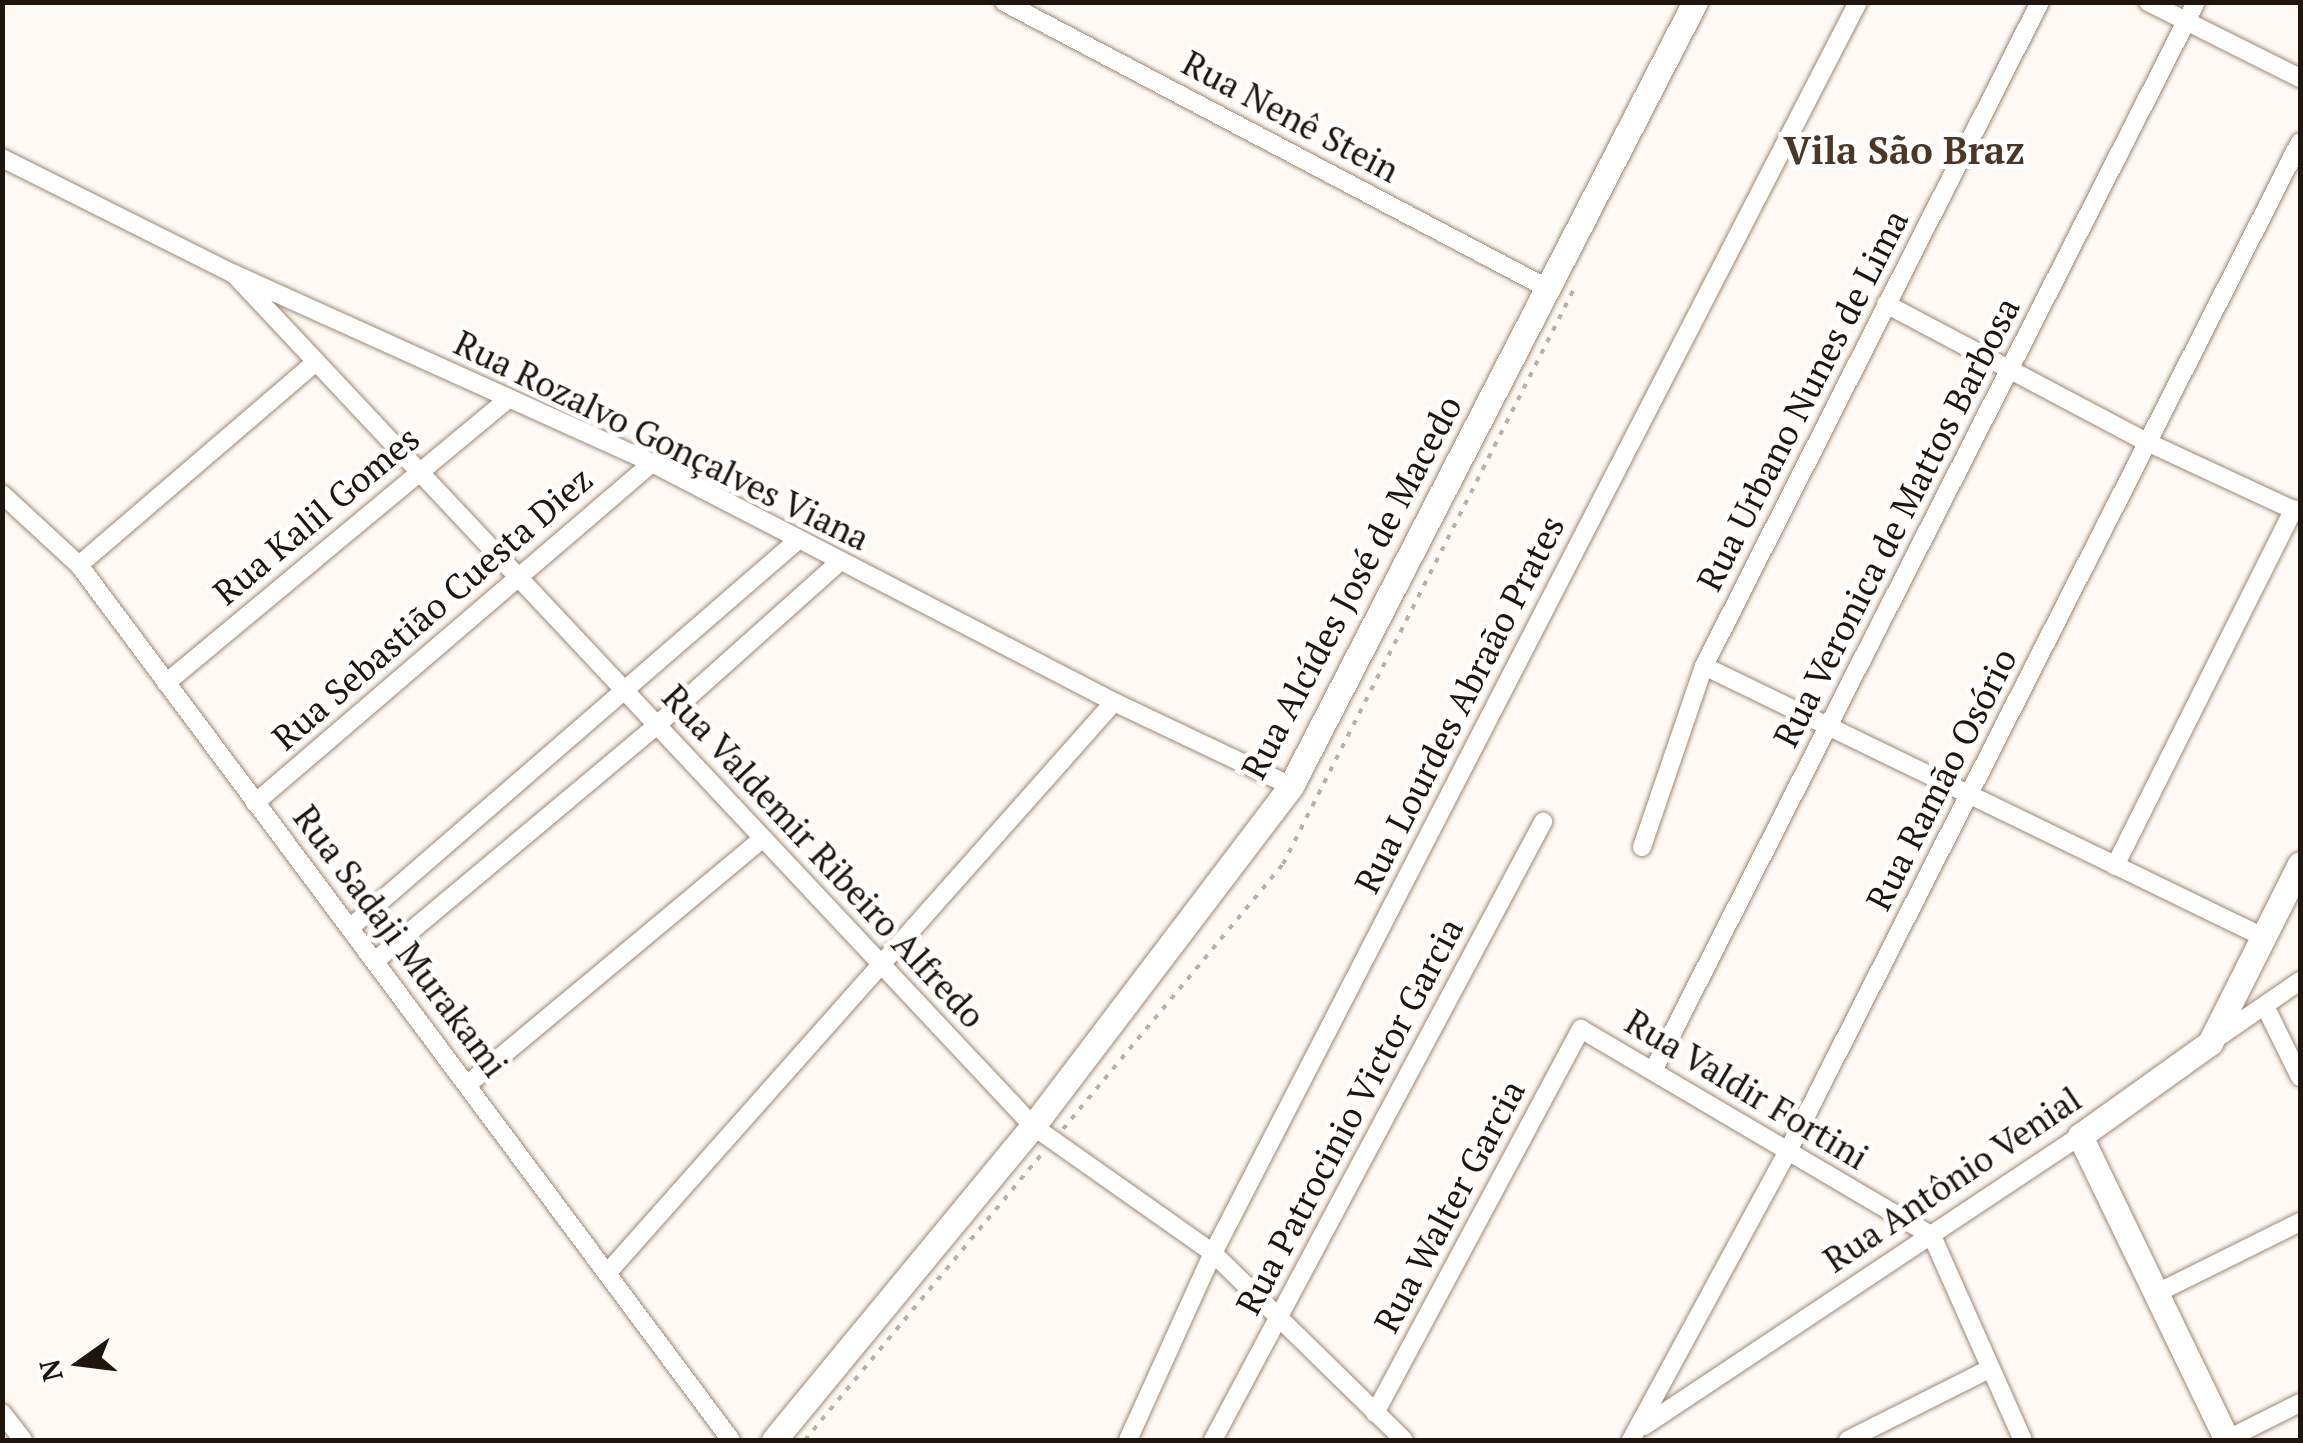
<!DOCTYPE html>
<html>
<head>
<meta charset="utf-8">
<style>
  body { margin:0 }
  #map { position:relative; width:2303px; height:1443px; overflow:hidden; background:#fef9f5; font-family:"PT Serif",serif }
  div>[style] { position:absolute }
  .path>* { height:4px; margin-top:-2px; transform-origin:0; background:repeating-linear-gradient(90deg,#b7b1ac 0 5px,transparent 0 13px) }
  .roads { filter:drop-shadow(0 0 2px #9d8774) drop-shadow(0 0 2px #9d8774) }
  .street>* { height:18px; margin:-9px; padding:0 9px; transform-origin:9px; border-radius:9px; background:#fff }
  .secondary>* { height:25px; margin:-12.5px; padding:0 12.5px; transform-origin:12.5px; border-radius:12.5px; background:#fff }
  span { translate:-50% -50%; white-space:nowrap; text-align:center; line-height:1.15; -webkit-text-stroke:10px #fff; paint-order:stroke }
  .street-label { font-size:35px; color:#1e150e }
  .neighbourhood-label { font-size:38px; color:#4a3726; font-weight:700 }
  .frame { position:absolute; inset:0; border:5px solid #1e150e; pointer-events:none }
  .north { position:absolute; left:30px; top:1313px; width:100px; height:100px; -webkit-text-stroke:8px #fff; paint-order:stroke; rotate:256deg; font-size:28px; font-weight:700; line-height:40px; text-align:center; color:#1e150e }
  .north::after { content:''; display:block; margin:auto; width:35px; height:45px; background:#1e150e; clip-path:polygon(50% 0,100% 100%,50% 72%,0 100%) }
</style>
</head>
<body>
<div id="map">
  <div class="path">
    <div style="left:1063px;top:1129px;width:344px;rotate:-50.3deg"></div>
    <div style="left:1283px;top:864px;width:647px;rotate:-63.16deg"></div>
    <div style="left:805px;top:1440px;width:370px;rotate:-50.4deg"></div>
  </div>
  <div class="roads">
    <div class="street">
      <div style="left:1004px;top:2px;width:614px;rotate:27.78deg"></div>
      <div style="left:2148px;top:2px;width:170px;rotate:26.6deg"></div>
      <div style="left:2px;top:158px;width:259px;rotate:26.6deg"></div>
      <div style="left:234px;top:274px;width:459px;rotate:24.3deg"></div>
      <div style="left:652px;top:463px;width:520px;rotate:27.35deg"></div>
      <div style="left:1114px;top:702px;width:196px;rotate:25.4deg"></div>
      <div style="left:234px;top:274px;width:1168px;rotate:46.84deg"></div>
      <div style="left:1033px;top:1126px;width:220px;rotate:35.2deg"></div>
      <div style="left:1213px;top:1253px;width:267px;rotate:44.4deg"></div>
      <div style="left:1886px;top:304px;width:297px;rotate:27.9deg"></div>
      <div style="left:2149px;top:443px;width:166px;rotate:24.9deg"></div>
      <div style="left:2px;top:494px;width:105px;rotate:42.7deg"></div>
      <div style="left:79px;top:565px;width:1091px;rotate:53.31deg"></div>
      <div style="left:79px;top:565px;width:312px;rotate:-40.6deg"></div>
      <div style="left:1704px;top:666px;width:621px;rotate:25.86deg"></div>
      <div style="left:166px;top:683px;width:446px;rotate:-39.7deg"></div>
      <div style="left:255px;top:803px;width:523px;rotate:-40.58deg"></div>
      <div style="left:1642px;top:847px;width:191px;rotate:-71.1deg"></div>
      <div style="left:1704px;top:666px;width:744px;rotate:-63.16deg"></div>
      <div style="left:2115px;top:866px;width:399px;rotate:-63.4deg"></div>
      <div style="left:351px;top:927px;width:591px;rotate:-40.89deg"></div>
      <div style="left:375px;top:961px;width:368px;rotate:-39.9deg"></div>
      <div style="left:657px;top:725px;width:244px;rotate:-41.8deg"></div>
      <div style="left:2265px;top:1006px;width:79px;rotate:63.8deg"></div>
      <div style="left:2214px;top:1040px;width:104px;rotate:-34.5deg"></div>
      <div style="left:1653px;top:1071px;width:1199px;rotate:-63.07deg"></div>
      <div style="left:468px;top:1084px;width:384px;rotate:-39.8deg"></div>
      <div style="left:610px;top:1270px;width:759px;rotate:-48.42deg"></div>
      <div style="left:2157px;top:1293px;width:160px;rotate:-26.4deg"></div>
      <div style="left:2px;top:1413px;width:34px;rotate:52deg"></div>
      <div style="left:1375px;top:1413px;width:436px;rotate:-61.8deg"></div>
      <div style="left:1581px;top:1029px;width:407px;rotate:30.5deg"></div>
      <div style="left:1932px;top:1236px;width:223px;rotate:66deg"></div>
      <div style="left:1644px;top:1426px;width:524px;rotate:-33.63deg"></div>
      <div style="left:1128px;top:1440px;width:205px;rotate:-65.6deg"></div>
      <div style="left:1213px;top:1253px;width:1407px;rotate:-62.72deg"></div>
      <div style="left:1213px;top:1440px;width:701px;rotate:-61.9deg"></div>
      <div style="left:1631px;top:1440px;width:329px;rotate:-61.5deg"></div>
      <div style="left:1788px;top:1151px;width:1131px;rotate:-63.1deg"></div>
      <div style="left:1848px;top:1440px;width:158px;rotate:-26.7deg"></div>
      <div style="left:2226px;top:1440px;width:83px;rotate:-26.6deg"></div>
    </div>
    <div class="secondary">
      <div style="left:774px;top:1440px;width:407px;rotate:-50.5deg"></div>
      <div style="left:1033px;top:1126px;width:427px;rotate:-52.8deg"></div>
      <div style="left:1291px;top:786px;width:882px;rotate:-62.74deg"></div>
      <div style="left:2227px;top:1440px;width:338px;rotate:-115.8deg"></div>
      <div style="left:2080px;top:1136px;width:160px;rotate:-35.6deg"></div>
      <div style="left:2210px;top:1043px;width:200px;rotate:-63.3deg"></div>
    </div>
  </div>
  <div class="street-label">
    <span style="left:1291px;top:116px;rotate:28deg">Rua Nenê Stein</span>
    <span style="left:1802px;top:400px;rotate:-63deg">Rua Urbano Nunes de Lima</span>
    <span style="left:662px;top:440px;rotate:26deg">Rua Rozalvo Gonçalves Viana</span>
    <span style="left:316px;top:515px;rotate:-40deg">Rua Kalil Gomes</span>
    <span style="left:1896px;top:522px;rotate:-63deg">Rua Veronica de Mattos Barbosa</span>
    <span style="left:1351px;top:587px;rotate:-62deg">Rua Alcídes José de Macedo</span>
    <span style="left:432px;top:608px;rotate:-41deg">Rua Sebastião Cuesta Diez</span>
    <span style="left:1459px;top:704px;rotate:-63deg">Rua Lourdes Abraão Prates</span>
    <span style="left:1941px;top:779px;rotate:-63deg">Rua Ramão Osório</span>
    <span style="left:824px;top:856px;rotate:47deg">Rua Valdemir Ribeiro Alfredo</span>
    <span style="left:401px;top:941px;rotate:53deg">Rua Sadaji Murakami</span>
    <span style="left:1747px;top:1089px;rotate:31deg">Rua Valdir Fortini</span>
    <span style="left:1349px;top:1116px;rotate:-62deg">Rua Patrocinio Victor Garcia</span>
    <span style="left:1952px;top:1179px;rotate:-34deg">Rua Antônio Venial</span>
    <span style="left:1449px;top:1206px;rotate:-62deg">Rua Walter Garcia</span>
  </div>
  <div class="neighbourhood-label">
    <span style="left:1904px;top:151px">Vila São Braz</span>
  </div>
  <div class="frame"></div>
  <div class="north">N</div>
</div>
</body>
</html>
